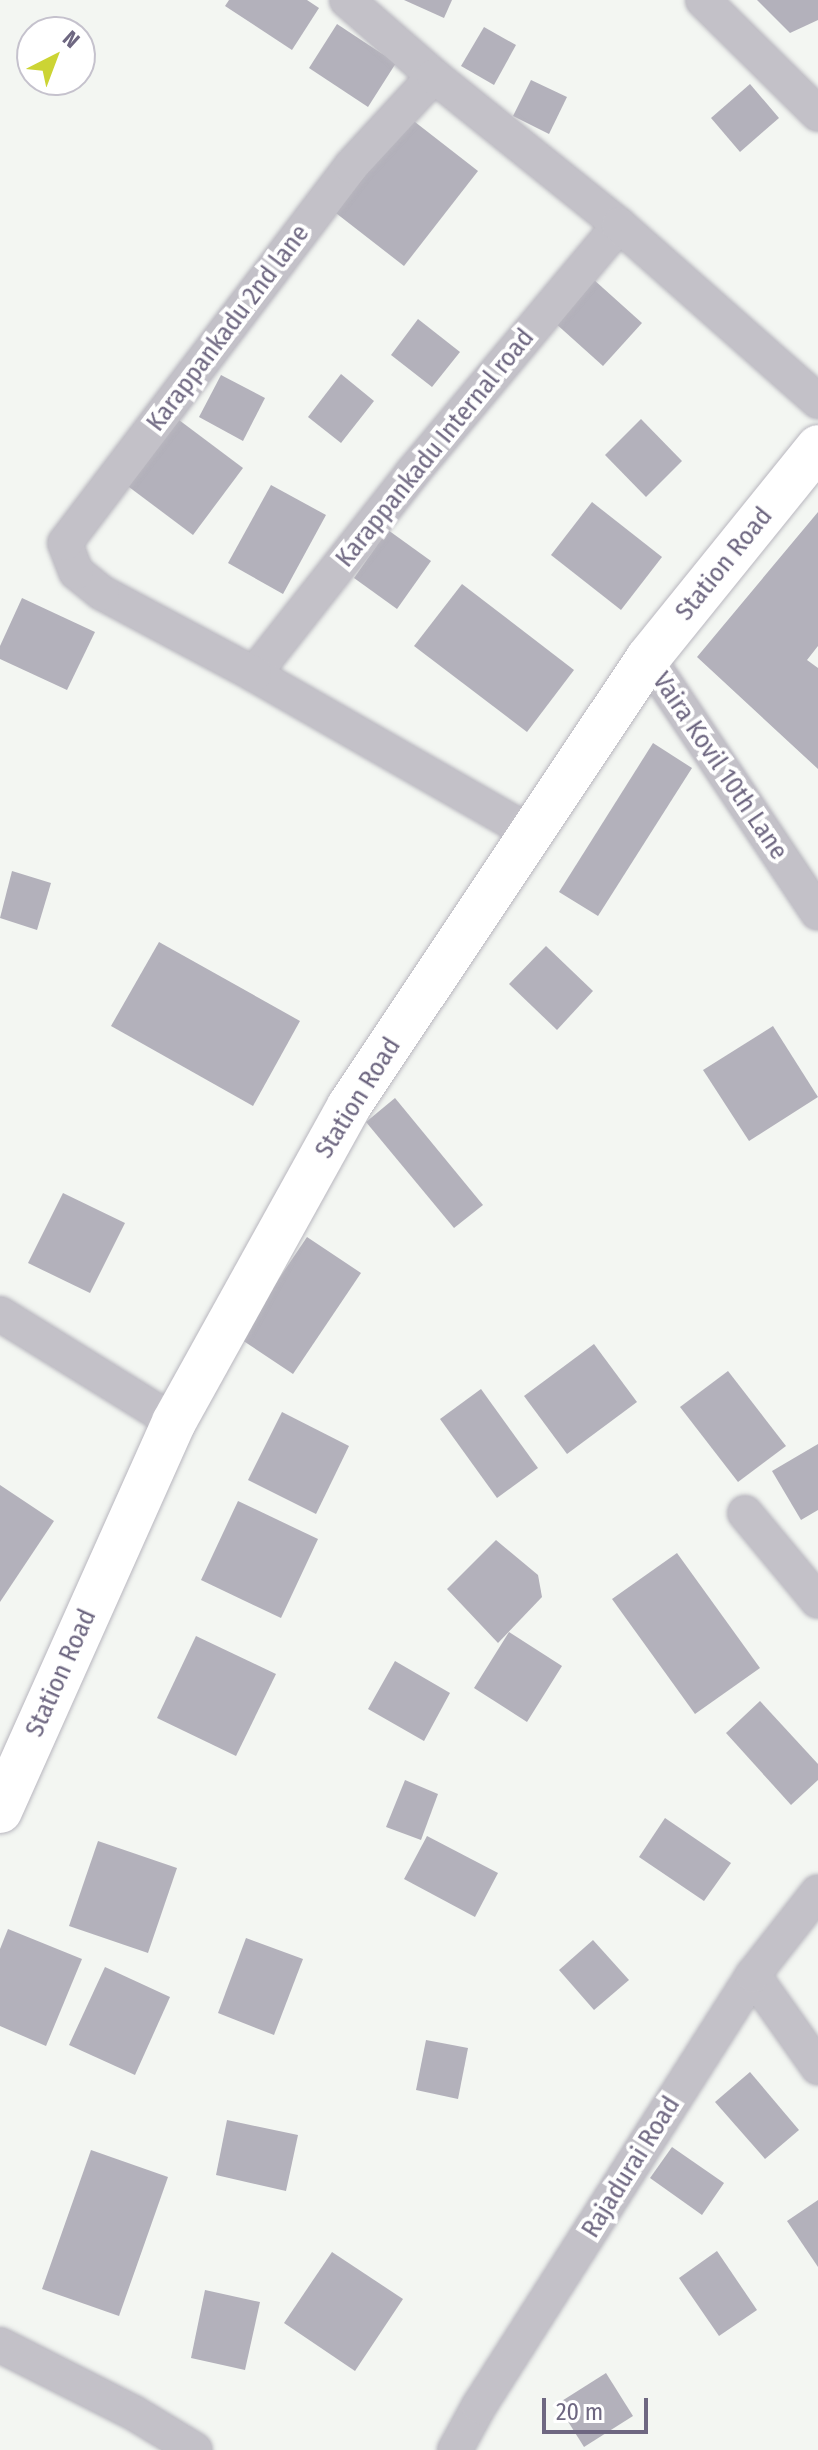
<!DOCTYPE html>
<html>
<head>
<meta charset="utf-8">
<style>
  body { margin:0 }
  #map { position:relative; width:818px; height:2450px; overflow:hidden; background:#f3f6f2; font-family:"Fira Sans Condensed",sans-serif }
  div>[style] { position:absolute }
  .building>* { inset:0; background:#b3b1bb }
  .roads { filter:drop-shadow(0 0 2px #b8b6be) drop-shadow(0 0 2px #b8b6be) }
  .street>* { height:34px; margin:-17px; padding:0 17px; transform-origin:17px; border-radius:17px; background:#c3c1c8 }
  .secondary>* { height:44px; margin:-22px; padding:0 22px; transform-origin:22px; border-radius:22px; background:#fff }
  span { translate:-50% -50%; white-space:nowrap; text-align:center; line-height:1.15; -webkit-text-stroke:8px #fff; paint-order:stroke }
  .street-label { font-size:26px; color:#6e6781 }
  .north { position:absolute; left:16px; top:16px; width:80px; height:80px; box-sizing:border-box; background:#fff; border:2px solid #c5c2cd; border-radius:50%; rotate:42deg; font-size:22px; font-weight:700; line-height:32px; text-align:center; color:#6e6781 }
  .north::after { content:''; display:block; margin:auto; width:28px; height:36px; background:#ccd434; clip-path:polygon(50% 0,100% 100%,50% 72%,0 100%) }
  .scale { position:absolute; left:542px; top:2398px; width:106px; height:36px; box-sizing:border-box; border:4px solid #6e6781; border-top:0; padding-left:10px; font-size:24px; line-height:28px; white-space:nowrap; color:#6e6781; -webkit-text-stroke:6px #fff; paint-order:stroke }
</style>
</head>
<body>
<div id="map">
  <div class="building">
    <div style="clip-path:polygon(229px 0,307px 0,319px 8px,292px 50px,225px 6px)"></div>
    <div style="clip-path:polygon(404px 0,452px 0,444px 18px)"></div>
    <div style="clip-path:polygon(757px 0,818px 0,818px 20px,790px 33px)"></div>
    <div style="clip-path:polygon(337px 24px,396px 63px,368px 107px,309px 68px)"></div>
    <div style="clip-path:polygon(484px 27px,516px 45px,494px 85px,461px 66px)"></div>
    <div style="clip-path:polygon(531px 80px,567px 97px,549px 134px,513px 116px)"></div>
    <div style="clip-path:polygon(750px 84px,779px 118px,740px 152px,711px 118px)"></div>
    <div style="clip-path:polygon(406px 115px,478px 171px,404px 266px,332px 210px)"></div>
    <div style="clip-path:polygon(593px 279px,642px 323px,603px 366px,554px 322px)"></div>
    <div style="clip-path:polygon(418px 319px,460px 352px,432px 387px,391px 355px)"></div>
    <div style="clip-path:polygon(341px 374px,374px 401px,341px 443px,308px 417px)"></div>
    <div style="clip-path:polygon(221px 375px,265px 398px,243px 441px,199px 417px)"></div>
    <div style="clip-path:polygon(171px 414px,243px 468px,193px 535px,121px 481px)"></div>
    <div style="clip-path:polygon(641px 419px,682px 461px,646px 497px,605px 455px)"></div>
    <div style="clip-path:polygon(271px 485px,326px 515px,283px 594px,228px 563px)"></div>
    <div style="clip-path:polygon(592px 502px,662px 557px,621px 610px,551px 555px)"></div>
    <div style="clip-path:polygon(818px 512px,818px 646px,807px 660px,818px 668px,818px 769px,697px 657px)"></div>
    <div style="clip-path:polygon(388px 530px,431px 561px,397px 609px,354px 578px)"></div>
    <div style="clip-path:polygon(462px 584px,574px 670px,527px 732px,414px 646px)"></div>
    <div style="clip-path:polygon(22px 598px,95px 632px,67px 690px,0 659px,0 646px)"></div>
    <div style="clip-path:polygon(653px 743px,692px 768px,598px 916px,559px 892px)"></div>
    <div style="clip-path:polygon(12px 871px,51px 883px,37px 930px,0 918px)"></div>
    <div style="clip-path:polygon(159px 942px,300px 1021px,253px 1106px,111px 1026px)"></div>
    <div style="clip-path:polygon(546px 946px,593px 991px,557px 1030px,509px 984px)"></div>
    <div style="clip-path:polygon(773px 1026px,818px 1097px,749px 1141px,703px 1070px)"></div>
    <div style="clip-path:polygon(395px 1098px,483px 1205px,454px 1228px,366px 1122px)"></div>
    <div style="clip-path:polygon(63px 1193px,125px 1223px,90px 1293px,28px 1263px)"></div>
    <div style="clip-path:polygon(307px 1237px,361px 1273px,293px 1374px,239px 1338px)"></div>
    <div style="clip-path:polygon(594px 1344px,637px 1402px,567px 1454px,524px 1396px)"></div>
    <div style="clip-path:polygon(728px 1371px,786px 1446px,738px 1482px,680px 1407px)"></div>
    <div style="clip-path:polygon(481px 1389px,538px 1468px,497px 1498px,440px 1419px)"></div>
    <div style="clip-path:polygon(282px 1412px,349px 1446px,316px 1514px,248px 1480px)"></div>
    <div style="clip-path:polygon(818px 1444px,818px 1510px,801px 1520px,772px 1471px)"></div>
    <div style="clip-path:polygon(0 1485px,54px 1521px,0 1602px)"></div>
    <div style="clip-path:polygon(238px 1501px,318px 1539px,281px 1618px,201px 1580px)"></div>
    <div style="clip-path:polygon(496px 1540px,538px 1575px,542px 1597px,498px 1643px,447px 1589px)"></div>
    <div style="clip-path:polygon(677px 1553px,760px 1668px,695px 1714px,612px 1599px)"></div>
    <div style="clip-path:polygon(509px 1632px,562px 1666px,527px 1722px,474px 1688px)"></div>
    <div style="clip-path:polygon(196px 1636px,276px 1674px,236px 1756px,157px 1718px)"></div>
    <div style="clip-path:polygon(395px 1661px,450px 1693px,424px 1741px,368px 1709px)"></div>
    <div style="clip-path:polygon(760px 1701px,818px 1764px,818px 1780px,791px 1805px,726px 1733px)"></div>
    <div style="clip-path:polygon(405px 1780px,438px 1794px,421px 1840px,386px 1827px)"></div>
    <div style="clip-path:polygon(665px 1818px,731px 1863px,704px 1901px,639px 1857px)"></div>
    <div style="clip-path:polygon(427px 1836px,498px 1873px,475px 1917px,404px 1879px)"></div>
    <div style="clip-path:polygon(98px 1841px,177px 1868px,148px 1953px,69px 1926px)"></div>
    <div style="clip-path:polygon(8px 1929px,82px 1959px,46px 2046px,0 2026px,0 1949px)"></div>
    <div style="clip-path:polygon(246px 1938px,303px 1959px,274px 2035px,218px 2013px)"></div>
    <div style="clip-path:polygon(593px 1940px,629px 1980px,594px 2010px,559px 1970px)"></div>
    <div style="clip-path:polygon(105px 1967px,170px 1997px,135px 2075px,69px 2045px)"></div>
    <div style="clip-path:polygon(426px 2040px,468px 2048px,458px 2099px,416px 2090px)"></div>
    <div style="clip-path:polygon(750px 2072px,799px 2130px,765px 2159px,715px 2102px)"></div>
    <div style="clip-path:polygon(227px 2120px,298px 2135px,286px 2191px,216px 2175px)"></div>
    <div style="clip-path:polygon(672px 2147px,724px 2183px,702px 2215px,650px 2178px)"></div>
    <div style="clip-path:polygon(91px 2150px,168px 2177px,119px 2316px,42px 2289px)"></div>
    <div style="clip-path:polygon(818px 2200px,818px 2267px,787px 2221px)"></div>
    <div style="clip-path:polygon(717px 2251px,757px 2310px,719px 2336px,679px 2278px)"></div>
    <div style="clip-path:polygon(332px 2252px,403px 2299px,355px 2371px,284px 2323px)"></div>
    <div style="clip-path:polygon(205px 2290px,260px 2302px,245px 2370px,191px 2358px)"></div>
    <div style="clip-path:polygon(606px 2373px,633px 2416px,584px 2447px,557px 2404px)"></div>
  </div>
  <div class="roads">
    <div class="street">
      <div style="left:347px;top:0;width:116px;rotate:41.1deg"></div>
      <div style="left:703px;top:0;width:162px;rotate:44.7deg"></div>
      <div style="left:648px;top:658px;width:306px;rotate:56.3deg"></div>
      <div style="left:254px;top:674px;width:256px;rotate:-51.8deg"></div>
      <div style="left:412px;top:473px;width:323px;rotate:-50.1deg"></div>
      <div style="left:533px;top:834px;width:322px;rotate:-150.2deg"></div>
      <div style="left:254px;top:674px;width:172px;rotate:-151.9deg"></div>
      <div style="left:102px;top:593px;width:33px;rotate:-141deg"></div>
      <div style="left:76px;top:572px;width:31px;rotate:-111deg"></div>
      <div style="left:65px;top:543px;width:473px;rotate:-52.8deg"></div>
      <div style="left:351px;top:166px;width:122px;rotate:-47.3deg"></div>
      <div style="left:434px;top:76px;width:238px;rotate:38.8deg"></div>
      <div style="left:619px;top:225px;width:266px;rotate:41.5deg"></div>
      <div style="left:0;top:1314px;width:205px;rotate:31.8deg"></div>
      <div style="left:745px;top:1513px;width:114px;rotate:50.3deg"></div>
      <div style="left:753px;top:1975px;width:113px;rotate:54.8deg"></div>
      <div style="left:0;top:2345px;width:150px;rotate:26.9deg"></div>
      <div style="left:134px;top:2413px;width:71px;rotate:31.2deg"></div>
      <div style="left:455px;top:2450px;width:50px;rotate:-61.4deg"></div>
      <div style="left:479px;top:2406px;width:511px;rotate:-57.55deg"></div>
      <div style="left:753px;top:1975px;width:105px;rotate:-51.9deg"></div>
    </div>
    <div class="secondary">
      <div style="left:0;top:1811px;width:426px;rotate:-65.9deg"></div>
      <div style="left:174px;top:1422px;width:361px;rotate:-61deg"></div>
      <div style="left:349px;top:1106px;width:539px;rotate:-56.28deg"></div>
      <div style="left:648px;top:658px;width:271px;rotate:-51.1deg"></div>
    </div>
  </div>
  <div class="street-label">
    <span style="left:228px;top:328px;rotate:-53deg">Karappankadu 2nd lane</span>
    <span style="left:435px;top:448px;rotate:-51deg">Karappankadu Internal road</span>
    <span style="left:724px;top:564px;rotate:-51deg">Station Road</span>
    <span style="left:720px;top:766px;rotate:56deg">Vaira Kovil 10th Lane</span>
    <span style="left:358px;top:1098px;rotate:-58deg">Station Road</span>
    <span style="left:61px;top:1673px;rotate:-66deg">Station Road</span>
    <span style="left:631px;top:2167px;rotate:-58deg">Rajadurai Road</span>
  </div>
  <div class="north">N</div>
  <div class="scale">20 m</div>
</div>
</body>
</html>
